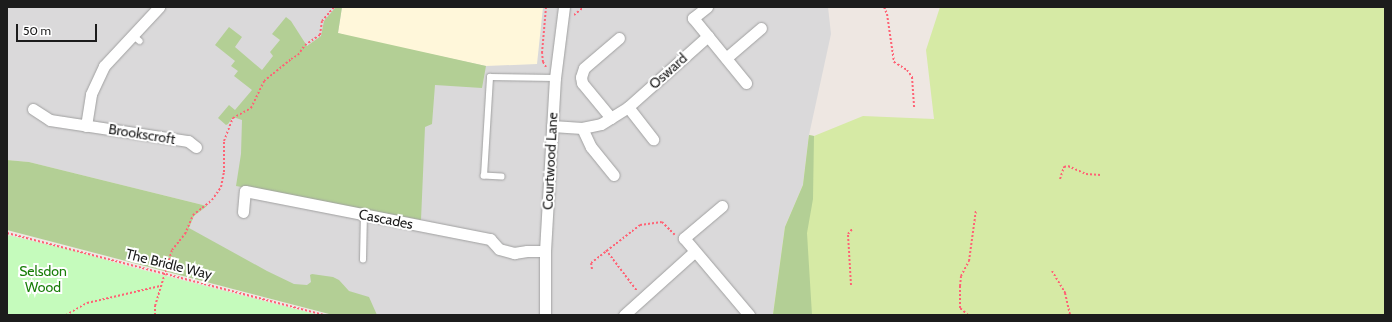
<!DOCTYPE html>
<html>
<head>
<meta charset="utf-8">
<style>
  body { margin:0 }
  #map { position:relative; width:1392px; height:322px; overflow:hidden; background:#eee7e2; font-family:Cabin,sans-serif }
  div>[style] { position:absolute }
  .residential>* { inset:0; background:#dad9da }
  .education>* { inset:0; background:#fff7da }
  .grass>* { inset:0; background:#d6eaa5 }
  .forest>* { inset:0; background:#b3cf95 }
  .park>* { inset:0; background:#c5fbbc }
  .path>* { height:2px; margin-top:-1px; transform-origin:0; background:repeating-linear-gradient(90deg,#fe6375 0 2px,transparent 0 4px) }
  .roads { filter:drop-shadow(0 0 1px #a0a0a0) drop-shadow(0 0 1px #a0a0a0) }
  .lane>* { height:5.5px; margin:-2.75px; padding:0 2.75px; transform-origin:2.75px; border-radius:2.75px; background:#fff }
  .street>* { height:11px; margin:-5.5px; padding:0 5.5px; transform-origin:5.5px; border-radius:5.5px; background:#fff }
  span { translate:-50% -50%; white-space:nowrap; text-align:center; line-height:1.15; -webkit-text-stroke:4px #fff; paint-order:stroke }
  .street-label { font-size:14px; color:#1c1c1c }
  .park-label { font-size:14px; color:#187d08 }
  .frame { position:absolute; inset:0; border:8px solid #1c1c1c; pointer-events:none }
  .scale { position:absolute; left:16px; top:24px; width:81px; height:18px; box-sizing:border-box; border:2px solid #1c1c1c; border-top:0; padding-left:5px; font-size:12px; line-height:14px; white-space:nowrap; color:#1c1c1c; -webkit-text-stroke:3px #fff; paint-order:stroke }
</style>
</head>
<body>
<div id="map">
  <div class="residential">
    <div style="clip-path:polygon(7px 7px,828px 7px,831px 34px,809px 135px,803px 185px,785px 227px,773px 315px,333px 315px,186px 235px,194px 216px,207px 206px,29px 162px,7px 160px)"></div>
  </div>
  <div class="education">
    <div style="clip-path:polygon(342px 7px,543px 7px,537px 64px,486px 66px,355px 38px,338px 33px)"></div>
  </div>
  <div class="grass">
    <div style="clip-path:polygon(940px 7px,1385px 7px,1385px 315px,773px 314px,785px 227px,803px 185px,809px 135px,814px 136px,863px 116px,934px 119px,926px 50px)"></div>
  </div>
  <div class="forest">
    <div style="clip-path:polygon(336px 7px,342px 7px,338px 33px,486px 66px,482px 88px,435px 85px,432px 124px,425px 127px,421px 220px,236px 186px,241px 154px,242px 120px,233px 117px,228px 124px,226px 125px,218px 118px,229px 105px,235px 110px,252px 90px,234px 76px,238px 71px,231px 66px,235px 61px,215px 45px,229px 27px,242px 37px,235px 47px,262px 70px,273px 56px,270px 52px,280px 40px,272px 34px,286px 17px,291px 21px,307px 46px,321px 36px,324px 21px)"></div>
    <div style="clip-path:polygon(809px 135px,814px 136px,813px 199px,807px 233px,812px 315px,773px 315px,785px 227px,803px 185px)"></div>
    <div style="clip-path:polygon(7px 160px,29px 162px,207px 206px,194px 216px,189px 228px,267px 271px,294px 284px,307px 285px,311px 282px,310px 275px,312px 274px,333px 277px,339px 280px,349px 291px,369px 297px,377px 315px,333px 315px,7px 230px)"></div>
  </div>
  <div class="park">
    <div style="clip-path:polygon(7px 235px,75px 251px,131px 267px,319px 315px,7px 315px)"></div>
  </div>
  <div class="path">
    <div style="left:884px;top:7px;width:8px;rotate:67deg"></div>
    <div style="left:887px;top:14px;width:49px;rotate:81.7deg"></div>
    <div style="left:894px;top:62px;width:15px;rotate:32deg"></div>
    <div style="left:907px;top:70px;width:9px;rotate:54deg"></div>
    <div style="left:912px;top:77px;width:31px;rotate:86deg"></div>
    <div style="left:574px;top:15px;width:13px;rotate:-39deg"></div>
    <div style="left:546px;top:67px;width:6px;rotate:-121deg"></div>
    <div style="left:543px;top:62px;width:9px;rotate:-96deg"></div>
    <div style="left:542px;top:53px;width:46px;rotate:-85deg"></div>
    <div style="left:1060px;top:179px;width:13px;rotate:-72deg"></div>
    <div style="left:1064px;top:167px;width:4px;rotate:-14deg"></div>
    <div style="left:1068px;top:166px;width:20px;rotate:24deg"></div>
    <div style="left:1086px;top:174px;width:15px;rotate:4deg"></div>
    <div style="left:7px;top:233px;width:328px;rotate:14.5deg"></div>
    <div style="left:606px;top:250px;width:51px;rotate:52.9deg"></div>
    <div style="left:592px;top:269px;width:6px;rotate:-99deg"></div>
    <div style="left:591px;top:263px;width:62px;rotate:-37.8deg"></div>
    <div style="left:640px;top:225px;width:22px;rotate:-8deg"></div>
    <div style="left:662px;top:222px;width:18px;rotate:45deg"></div>
    <div style="left:1052px;top:271px;width:26px;rotate:59deg"></div>
    <div style="left:1065px;top:293px;width:23px;rotate:77deg"></div>
    <div style="left:851px;top:285px;width:51px;rotate:-93.4deg"></div>
    <div style="left:848px;top:234px;width:8px;rotate:-50deg"></div>
    <div style="left:66px;top:315px;width:24px;rotate:-30deg"></div>
    <div style="left:87px;top:303px;width:75px;rotate:-13.1deg"></div>
    <div style="left:155px;top:315px;width:9px;rotate:-90deg"></div>
    <div style="left:155px;top:306px;width:59px;rotate:-73.1deg"></div>
    <div style="left:172px;top:250px;width:21px;rotate:-51deg"></div>
    <div style="left:185px;top:234px;width:21px;rotate:-67deg"></div>
    <div style="left:193px;top:215px;width:24px;rotate:-38deg"></div>
    <div style="left:212px;top:200px;width:16px;rotate:-55deg"></div>
    <div style="left:221px;top:187px;width:15px;rotate:-79deg"></div>
    <div style="left:224px;top:172px;width:31px;rotate:-90deg"></div>
    <div style="left:224px;top:141px;width:25px;rotate:-69deg"></div>
    <div style="left:233px;top:118px;width:21px;rotate:-29deg"></div>
    <div style="left:251px;top:108px;width:30px;rotate:-64deg"></div>
    <div style="left:264px;top:81px;width:35px;rotate:-39deg"></div>
    <div style="left:291px;top:59px;width:8px;rotate:-30deg"></div>
    <div style="left:298px;top:55px;width:12px;rotate:-55deg"></div>
    <div style="left:305px;top:45px;width:18px;rotate:-34deg"></div>
    <div style="left:320px;top:35px;width:14px;rotate:-82deg"></div>
    <div style="left:322px;top:21px;width:18px;rotate:-49deg"></div>
    <div style="left:968px;top:315px;width:11px;rotate:-139deg"></div>
    <div style="left:960px;top:308px;width:22px;rotate:-90deg"></div>
    <div style="left:960px;top:286px;width:10px;rotate:-84deg"></div>
    <div style="left:961px;top:276px;width:17px;rotate:-62deg"></div>
    <div style="left:969px;top:261px;width:51px;rotate:-82.2deg"></div>
  </div>
  <div class="roads">
    <div class="lane">
      <div style="left:133px;top:35px;width:9px;rotate:41deg"></div>
      <div style="left:502px;top:177px;width:18px;rotate:-177deg"></div>
      <div style="left:484px;top:176px;width:99px;rotate:-86.5deg"></div>
      <div style="left:490px;top:77px;width:65px;rotate:0.9deg"></div>
      <div style="left:363px;top:260px;width:46px;rotate:-88.8deg"></div>
    </div>
    <div class="street">
      <div style="left:707px;top:7px;width:18px;rotate:142deg"></div>
      <div style="left:693px;top:18px;width:84px;rotate:50.8deg"></div>
      <div style="left:726px;top:58px;width:46px;rotate:-40.6deg"></div>
      <div style="left:628px;top:107px;width:41px;rotate:52deg"></div>
      <div style="left:33px;top:109px;width:20px;rotate:33deg"></div>
      <div style="left:50px;top:120px;width:140px;rotate:8.7deg"></div>
      <div style="left:188px;top:141px;width:10px;rotate:37deg"></div>
      <div style="left:611px;top:118px;width:45px;rotate:-129.6deg"></div>
      <div style="left:582px;top:83px;width:6px;rotate:-99deg"></div>
      <div style="left:581px;top:77px;width:9px;rotate:-72deg"></div>
      <div style="left:584px;top:68px;width:46px;rotate:-40.6deg"></div>
      <div style="left:86px;top:126px;width:32px;rotate:-81deg"></div>
      <div style="left:91px;top:94px;width:31px;rotate:-65deg"></div>
      <div style="left:104px;top:66px;width:81px;rotate:-47deg"></div>
      <div style="left:552px;top:126px;width:30px;rotate:4deg"></div>
      <div style="left:582px;top:128px;width:19px;rotate:-12deg"></div>
      <div style="left:601px;top:124px;width:32px;rotate:-32deg"></div>
      <div style="left:628px;top:107px;width:107px;rotate:-41.6deg"></div>
      <div style="left:582px;top:128px;width:21px;rotate:65deg"></div>
      <div style="left:591px;top:147px;width:36px;rotate:51deg"></div>
      <div style="left:722px;top:206px;width:50px;rotate:139.9deg"></div>
      <div style="left:684px;top:238px;width:101px;rotate:49.8deg"></div>
      <div style="left:243px;top:212px;width:21px;rotate:-85deg"></div>
      <div style="left:245px;top:191px;width:250px;rotate:11.1deg"></div>
      <div style="left:490px;top:239px;width:13px;rotate:48deg"></div>
      <div style="left:499px;top:249px;width:16px;rotate:15deg"></div>
      <div style="left:514px;top:253px;width:13px;rotate:-9deg"></div>
      <div style="left:527px;top:251px;width:18px"></div>
      <div style="left:545px;top:315px;width:64px;rotate:-90deg"></div>
      <div style="left:545px;top:251px;width:173px;rotate:-86.7deg"></div>
      <div style="left:555px;top:78px;width:72px;rotate:-82.8deg"></div>
      <div style="left:624px;top:315px;width:94px;rotate:-42deg"></div>
    </div>
  </div>
  <div class="street-label">
    <span style="left:668px;top:71px;rotate:-42deg">Osward</span>
    <span style="left:142px;top:134px;rotate:9deg">Brookscroft</span>
    <span style="left:550px;top:161px;rotate:-87deg">Courtwood Lane</span>
    <span style="left:386px;top:219px;rotate:11deg">Cascades</span>
    <span style="left:169px;top:264px;rotate:14deg">The Bridle Way</span>
  </div>
  <div class="park-label">
    <span style="left:43px;top:279px">Selsdon<br>Wood</span>
  </div>
  <div class="frame"></div>
  <div class="scale">50 m</div>
</div>
</body>
</html>
